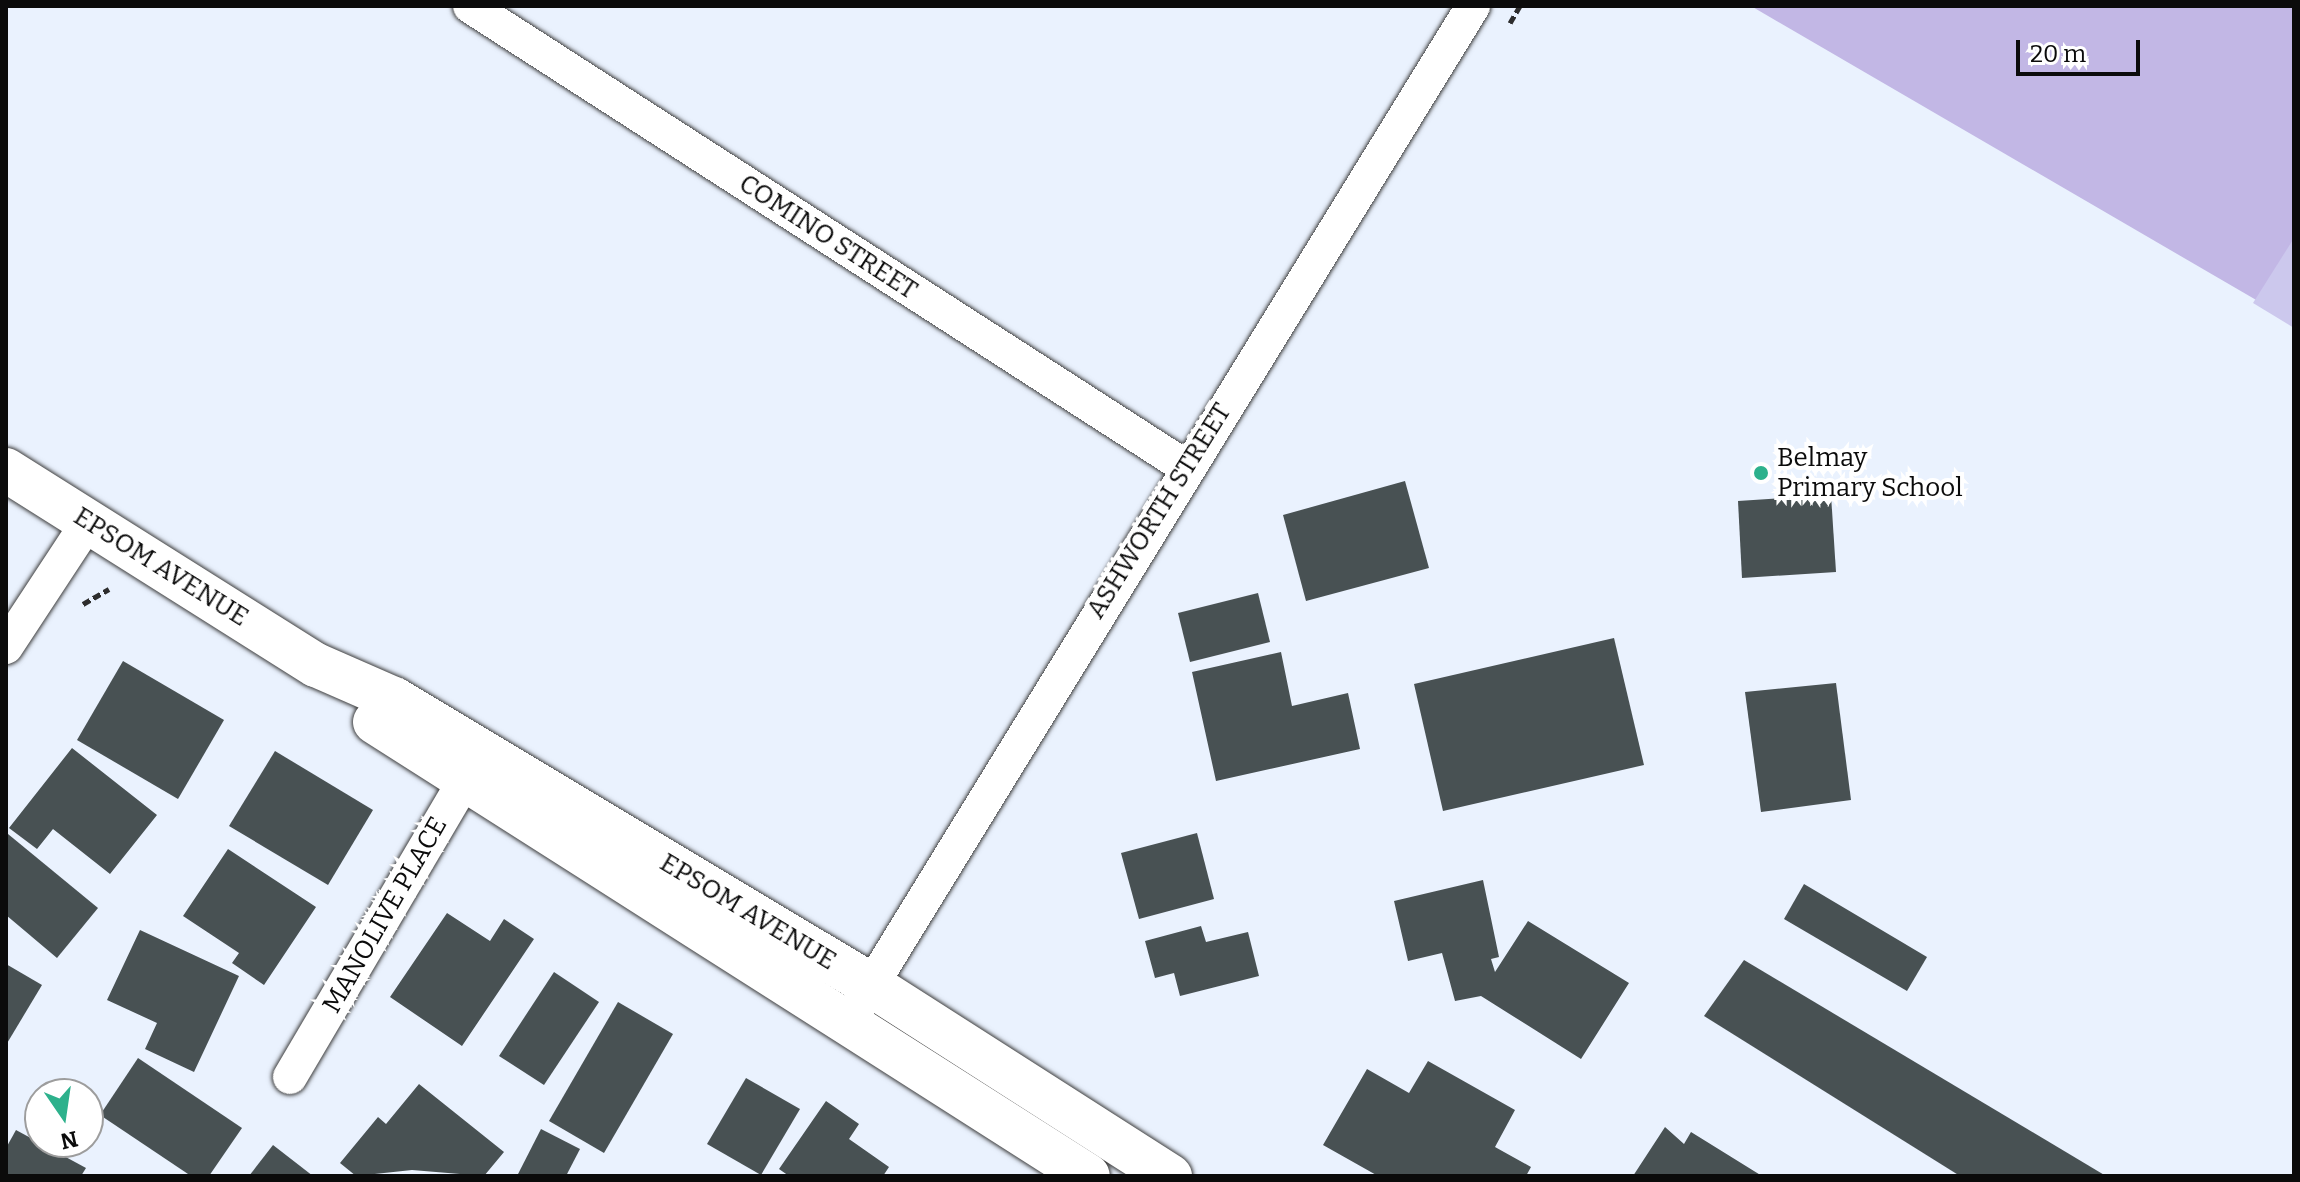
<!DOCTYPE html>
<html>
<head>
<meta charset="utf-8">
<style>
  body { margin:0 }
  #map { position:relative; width:2300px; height:1182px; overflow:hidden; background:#eaf2fe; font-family:Bitter,serif }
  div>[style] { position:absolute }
  .green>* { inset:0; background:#c2b7e5 }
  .pitch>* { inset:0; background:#ccc8ed }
  .building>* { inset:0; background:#485153 }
  .path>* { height:5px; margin-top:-2.5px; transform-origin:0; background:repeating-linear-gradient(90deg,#2d2d2d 0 8px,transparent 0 12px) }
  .roads { filter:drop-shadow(0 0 2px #3e3e3e) drop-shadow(0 0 2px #3e3e3e) }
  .minor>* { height:34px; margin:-17px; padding:0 17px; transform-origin:17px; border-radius:17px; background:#fff }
  .tertiary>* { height:44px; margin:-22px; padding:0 22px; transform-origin:22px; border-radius:22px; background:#fff }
  .dots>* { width:22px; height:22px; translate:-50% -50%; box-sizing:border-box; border:4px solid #fff; border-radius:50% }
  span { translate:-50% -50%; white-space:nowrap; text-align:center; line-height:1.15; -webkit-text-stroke:8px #fff; paint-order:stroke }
  .street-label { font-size:26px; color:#0b0b0b }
  .poi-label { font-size:26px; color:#0b0b0b }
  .left { translate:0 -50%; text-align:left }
  .frame { position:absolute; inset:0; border:8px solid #0b0b0b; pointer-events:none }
  .north { position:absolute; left:24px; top:1078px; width:80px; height:80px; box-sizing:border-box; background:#fff; border:2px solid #9d9d9d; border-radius:50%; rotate:167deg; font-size:22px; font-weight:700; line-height:32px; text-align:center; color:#0b0b0b }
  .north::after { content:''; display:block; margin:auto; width:28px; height:36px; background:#2db18c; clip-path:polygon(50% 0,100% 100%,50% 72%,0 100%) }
  .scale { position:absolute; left:2016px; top:40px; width:124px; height:36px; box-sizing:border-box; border:4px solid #0b0b0b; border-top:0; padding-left:10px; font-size:24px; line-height:28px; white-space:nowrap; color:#0b0b0b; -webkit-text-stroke:6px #fff; paint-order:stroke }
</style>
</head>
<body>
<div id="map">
  <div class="green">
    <div style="clip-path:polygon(1751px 6px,2294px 6px,2294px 322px)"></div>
  </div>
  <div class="pitch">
    <div style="clip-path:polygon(2294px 238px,2294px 328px,2253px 303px)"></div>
  </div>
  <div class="building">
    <div style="clip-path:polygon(1405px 481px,1429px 568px,1306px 601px,1283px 515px)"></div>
    <div style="clip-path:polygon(1831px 495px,1836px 572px,1742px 578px,1738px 501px)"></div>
    <div style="clip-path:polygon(1258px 593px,1270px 642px,1190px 662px,1178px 613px)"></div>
    <div style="clip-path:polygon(1614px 638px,1644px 765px,1443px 811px,1414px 684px)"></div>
    <div style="clip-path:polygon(1281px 652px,1292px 706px,1348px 693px,1360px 749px,1216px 781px,1192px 672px)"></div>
    <div style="clip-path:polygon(123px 661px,224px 720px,178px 799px,77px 740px)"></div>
    <div style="clip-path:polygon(1836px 683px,1851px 800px,1761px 812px,1745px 692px)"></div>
    <div style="clip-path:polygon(72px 748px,157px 815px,110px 874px,53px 829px,37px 849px,9px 828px)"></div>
    <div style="clip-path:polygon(275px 751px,373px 810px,328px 885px,229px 826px)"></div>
    <div style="clip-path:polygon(1197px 833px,1214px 899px,1139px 919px,1121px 853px)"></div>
    <div style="clip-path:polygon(8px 834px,98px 908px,57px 958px,6px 915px)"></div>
    <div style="clip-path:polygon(228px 849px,316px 907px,264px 985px,232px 963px,239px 953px,183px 916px)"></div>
    <div style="clip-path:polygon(1483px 880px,1499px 957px,1491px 959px,1495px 972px,1528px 921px,1629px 983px,1581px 1059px,1481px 996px,1455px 1001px,1442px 953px,1408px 961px,1394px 901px)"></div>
    <div style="clip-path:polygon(1804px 884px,1927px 957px,1907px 991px,1784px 919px)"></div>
    <div style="clip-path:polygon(447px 913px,490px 941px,504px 919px,534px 939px,462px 1046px,390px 997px)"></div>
    <div style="clip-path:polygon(1201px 926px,1206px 942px,1248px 932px,1259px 976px,1180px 996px,1174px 973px,1155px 978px,1145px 941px)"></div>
    <div style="clip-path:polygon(140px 930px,239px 976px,194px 1072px,145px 1049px,157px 1023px,107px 1000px)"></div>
    <div style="clip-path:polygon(1744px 960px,2106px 1176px,1960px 1176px,1704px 1016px)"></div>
    <div style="clip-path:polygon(6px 964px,42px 985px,6px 1045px)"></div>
    <div style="clip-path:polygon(554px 972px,599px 1002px,544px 1085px,499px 1056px)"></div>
    <div style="clip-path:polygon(618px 1002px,673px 1034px,604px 1153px,549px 1121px)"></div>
    <div style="clip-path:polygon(138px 1058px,242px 1128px,209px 1176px,191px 1176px,100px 1115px)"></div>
    <div style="clip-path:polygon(1428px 1061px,1515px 1110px,1495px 1147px,1531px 1167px,1526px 1176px,1378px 1176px,1323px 1145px,1367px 1069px,1409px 1093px)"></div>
    <div style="clip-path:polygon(746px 1078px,800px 1109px,761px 1175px,707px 1144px)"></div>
    <div style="clip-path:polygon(419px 1084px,504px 1152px,484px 1176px,412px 1170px,356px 1176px,340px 1163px,378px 1117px,386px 1124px)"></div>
    <div style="clip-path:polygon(826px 1101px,859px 1124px,849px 1139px,889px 1167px,883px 1176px,789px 1176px,779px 1169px)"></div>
    <div style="clip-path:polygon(1665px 1127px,1684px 1144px,1691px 1132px,1762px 1176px,1633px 1176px)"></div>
    <div style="clip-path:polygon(541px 1129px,580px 1149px,566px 1176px,517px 1176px)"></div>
    <div style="clip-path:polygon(16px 1130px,86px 1168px,81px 1176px,6px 1176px,6px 1148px)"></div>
    <div style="clip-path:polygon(273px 1145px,313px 1176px,249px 1176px)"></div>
  </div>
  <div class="path">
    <div style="left:1510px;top:23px;width:20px;rotate:-60deg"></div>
    <div style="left:83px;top:604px;width:30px;rotate:-30deg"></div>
  </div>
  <div class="roads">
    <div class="minor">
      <div style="left:470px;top:6px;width:852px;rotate:32.78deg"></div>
      <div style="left:6px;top:647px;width:149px;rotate:-56.7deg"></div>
      <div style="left:850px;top:1020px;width:1190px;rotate:-58.43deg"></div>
      <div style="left:290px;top:1077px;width:367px;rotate:-59.5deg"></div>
    </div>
    <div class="tertiary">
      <div style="left:6px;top:470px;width:366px;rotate:32.2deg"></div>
      <div style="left:316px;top:665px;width:85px;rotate:23.6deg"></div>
      <div style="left:394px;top:699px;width:556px;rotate:30.95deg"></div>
      <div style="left:871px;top:985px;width:355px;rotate:32.6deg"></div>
      <div style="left:375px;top:722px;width:845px;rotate:32.49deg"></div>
    </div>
  </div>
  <div class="dots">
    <div style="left:1761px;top:473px;background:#2db18c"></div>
  </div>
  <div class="street-label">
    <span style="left:828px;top:237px;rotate:33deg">COMINO STREET</span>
    <span style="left:1159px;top:511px;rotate:-58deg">ASHWORTH STREET</span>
    <span style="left:161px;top:567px;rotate:32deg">EPSOM AVENUE</span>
    <span style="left:748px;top:912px;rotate:31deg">EPSOM AVENUE</span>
    <span style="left:385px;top:915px;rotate:-60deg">MANOLIVE PLACE</span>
  </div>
  <div class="poi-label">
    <span class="left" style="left:1777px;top:473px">Belmay<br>Primary School</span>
  </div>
  <div class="frame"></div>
  <div class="north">N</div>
  <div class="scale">20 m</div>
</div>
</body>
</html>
